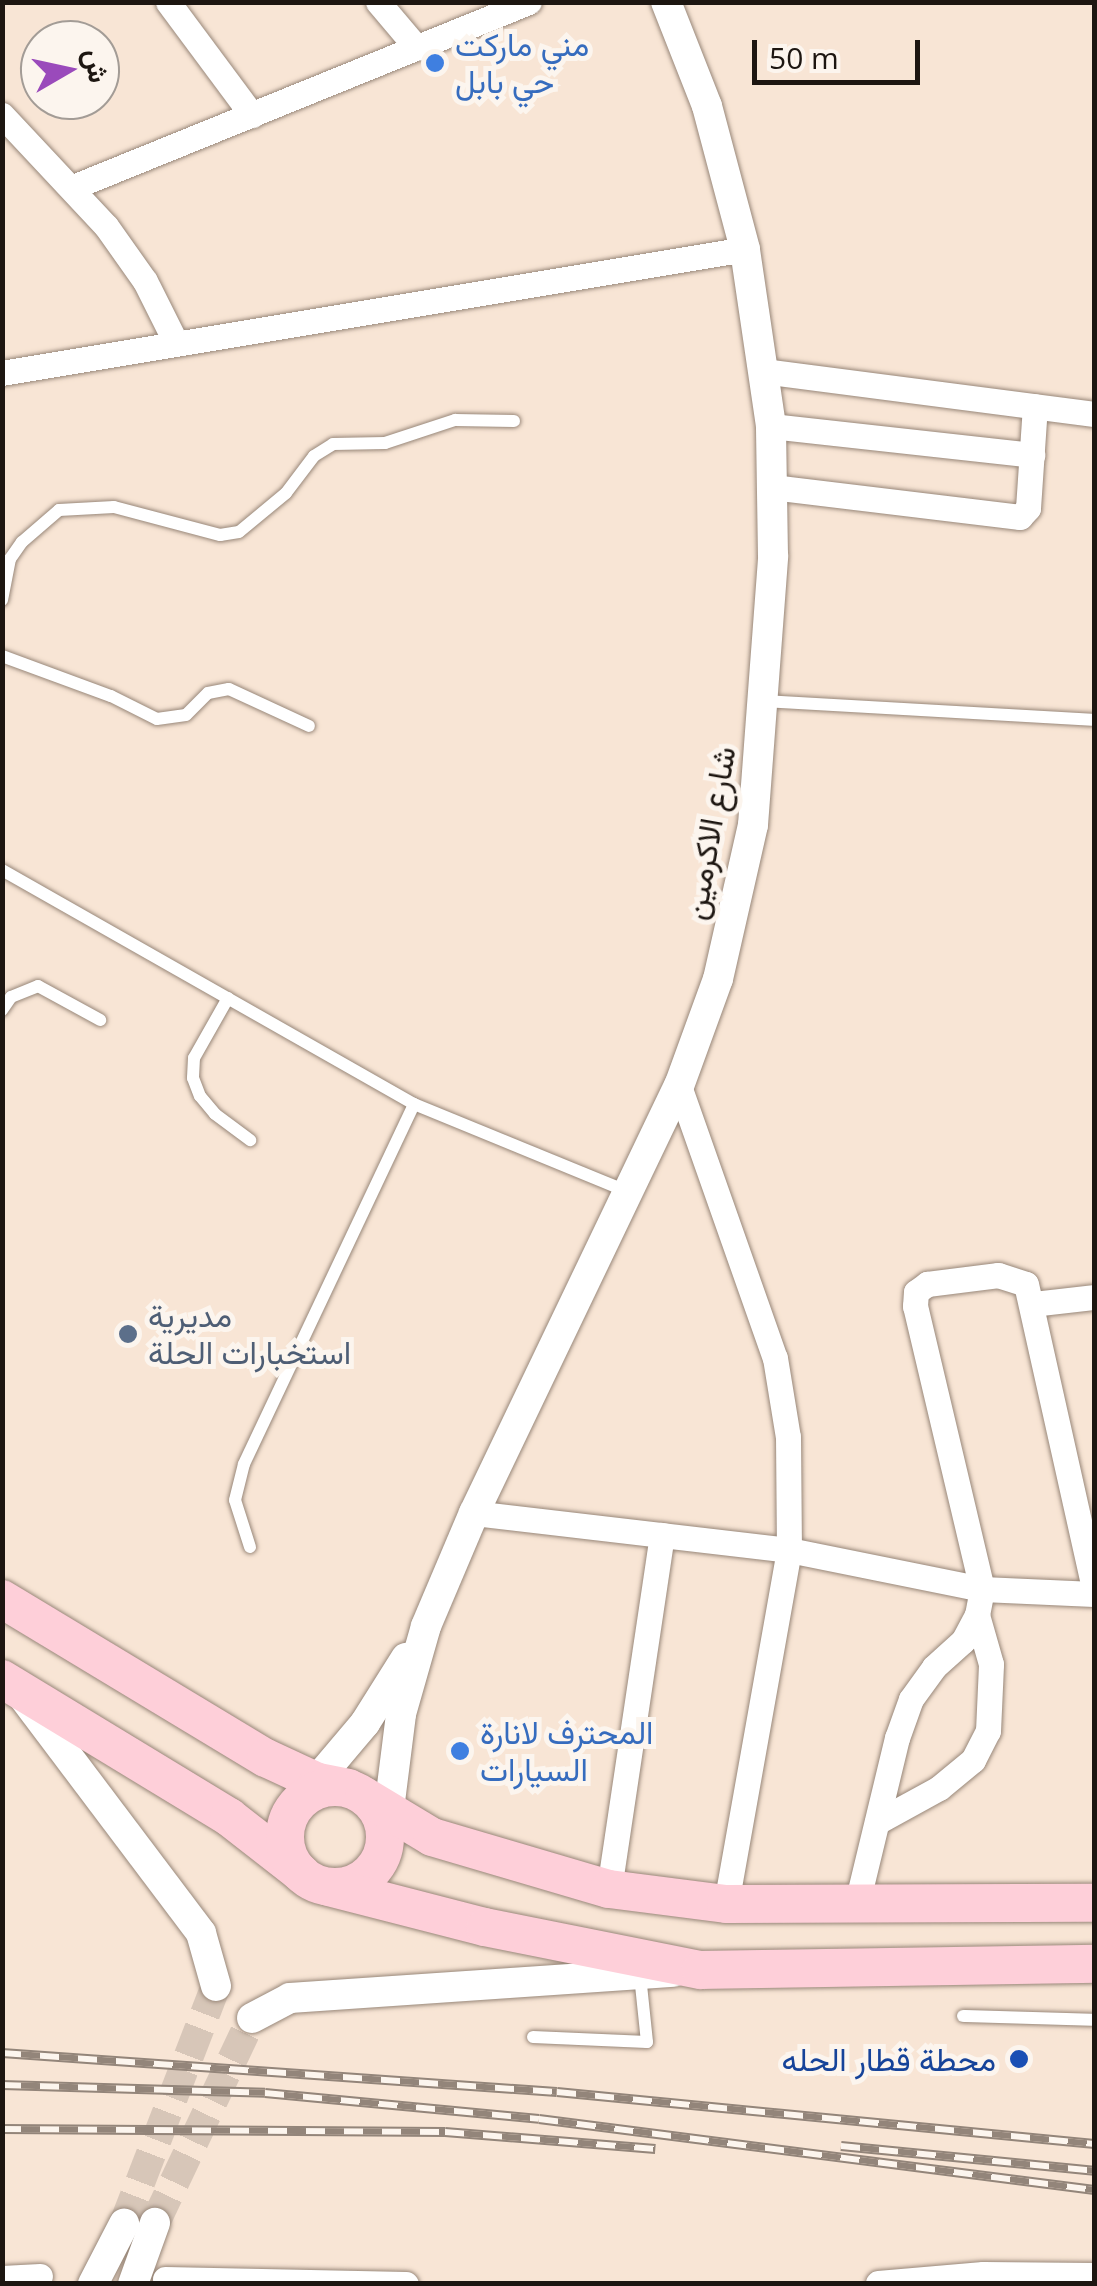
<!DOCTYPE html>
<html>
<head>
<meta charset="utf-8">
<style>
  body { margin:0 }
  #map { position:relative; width:1097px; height:2286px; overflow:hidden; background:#f8e5d5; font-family:"Open Sans",Vazirmatn,sans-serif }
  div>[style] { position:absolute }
  .tertiary-tunnel>* { height:30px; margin-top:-15px; transform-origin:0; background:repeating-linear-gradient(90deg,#d7c6b8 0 30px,transparent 0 45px) }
  .roads { filter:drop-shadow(0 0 2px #988779) drop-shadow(0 0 2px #988779) }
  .service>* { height:12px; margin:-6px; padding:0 6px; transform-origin:6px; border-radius:6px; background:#fff }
  .minor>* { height:25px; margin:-12.5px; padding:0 12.5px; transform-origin:12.5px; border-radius:12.5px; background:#fff }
  .tertiary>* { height:30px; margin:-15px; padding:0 15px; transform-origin:15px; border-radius:15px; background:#fff }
  .primary>* { height:38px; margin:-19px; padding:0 19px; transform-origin:19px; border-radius:19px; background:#fecfd9 }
  .primary>.ring { margin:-19px; padding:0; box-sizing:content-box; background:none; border:38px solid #fecfd9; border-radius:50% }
  .rail>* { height:10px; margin-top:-5px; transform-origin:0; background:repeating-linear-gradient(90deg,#fcf5ee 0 19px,#93857a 0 38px); box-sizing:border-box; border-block:2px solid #93857a }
  .dots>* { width:28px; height:28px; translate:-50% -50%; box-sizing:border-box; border:5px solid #fcf5ee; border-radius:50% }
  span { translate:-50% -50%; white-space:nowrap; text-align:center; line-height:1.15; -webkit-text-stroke:10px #fcf5ee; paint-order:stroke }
  .shop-label { font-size:32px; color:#366cbe }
  .left { translate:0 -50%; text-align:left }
  .street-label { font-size:32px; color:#1d1611 }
  .service-label { font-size:32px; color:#4e5e75 }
  .transit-label { font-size:32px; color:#164399 }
  .right { translate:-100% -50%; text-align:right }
  .frame { position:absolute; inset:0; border:5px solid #1d1611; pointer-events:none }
  .north { position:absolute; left:20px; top:20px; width:100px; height:100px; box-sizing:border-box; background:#fcf5ee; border:2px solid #a39c96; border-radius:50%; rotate:81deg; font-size:28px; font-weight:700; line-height:40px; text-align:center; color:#1d1611 }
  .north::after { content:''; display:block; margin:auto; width:35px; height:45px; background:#9a4abb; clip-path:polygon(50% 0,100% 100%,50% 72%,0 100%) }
  .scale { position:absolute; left:752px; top:40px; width:168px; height:45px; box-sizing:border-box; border:5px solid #1d1611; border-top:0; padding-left:12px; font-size:30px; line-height:35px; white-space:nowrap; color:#1d1611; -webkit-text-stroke:8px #fcf5ee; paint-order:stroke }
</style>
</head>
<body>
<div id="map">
  <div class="tertiary-tunnel">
    <div style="left:155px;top:2223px;width:227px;rotate:-64.7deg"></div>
    <div style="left:124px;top:2224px;width:255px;rotate:-68.9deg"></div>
  </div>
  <div class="roads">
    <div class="service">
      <div style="left:2px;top:600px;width:42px;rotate:-79deg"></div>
      <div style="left:10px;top:559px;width:21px;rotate:-55deg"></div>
      <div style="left:22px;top:542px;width:49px;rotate:-40.9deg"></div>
      <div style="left:59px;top:510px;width:55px;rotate:-3.1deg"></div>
      <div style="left:114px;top:507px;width:110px;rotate:14.8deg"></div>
      <div style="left:220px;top:535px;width:19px;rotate:-9deg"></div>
      <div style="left:239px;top:532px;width:61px;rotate:-39.7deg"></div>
      <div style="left:286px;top:493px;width:46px;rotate:-52.9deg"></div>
      <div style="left:314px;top:456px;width:22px;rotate:-32deg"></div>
      <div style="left:333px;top:444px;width:52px;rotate:-1.1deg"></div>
      <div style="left:385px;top:443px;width:74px;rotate:-18.2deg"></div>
      <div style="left:455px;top:420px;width:59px;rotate:1deg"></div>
      <div style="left:2px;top:656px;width:116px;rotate:20.2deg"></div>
      <div style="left:111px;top:696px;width:51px;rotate:26.6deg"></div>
      <div style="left:157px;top:719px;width:29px;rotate:-8deg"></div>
      <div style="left:186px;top:715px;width:31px;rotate:-45deg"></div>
      <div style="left:208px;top:693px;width:21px;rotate:-11deg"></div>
      <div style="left:229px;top:689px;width:88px;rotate:24.8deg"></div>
      <div style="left:765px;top:701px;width:330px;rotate:3.3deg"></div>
      <div style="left:2px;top:870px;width:474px;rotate:29.6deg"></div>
      <div style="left:414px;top:1104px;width:229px;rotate:22.3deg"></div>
      <div style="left:228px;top:998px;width:69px;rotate:119.5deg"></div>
      <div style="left:194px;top:1058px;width:20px;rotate:93deg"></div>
      <div style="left:193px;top:1078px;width:19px;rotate:69deg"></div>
      <div style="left:200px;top:1096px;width:23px;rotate:50deg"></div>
      <div style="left:215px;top:1114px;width:44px;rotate:36.6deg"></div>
      <div style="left:2px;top:1010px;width:16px;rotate:-55deg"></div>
      <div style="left:11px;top:997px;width:29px;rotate:-22deg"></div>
      <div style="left:38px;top:986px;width:71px;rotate:28.7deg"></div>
      <div style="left:250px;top:1547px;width:49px;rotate:-107.7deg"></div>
      <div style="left:235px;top:1500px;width:37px;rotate:-76deg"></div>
      <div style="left:244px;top:1464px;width:398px;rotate:-64.7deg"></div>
      <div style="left:963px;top:2016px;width:131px;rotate:1.7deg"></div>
      <div style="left:533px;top:2037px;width:114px;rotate:2.5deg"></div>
      <div style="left:647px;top:2042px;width:67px;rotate:-96deg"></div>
    </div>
    <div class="minor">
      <div style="left:168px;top:2px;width:141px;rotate:53.4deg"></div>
      <div style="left:378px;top:2px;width:60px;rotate:49.7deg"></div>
      <div style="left:2px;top:115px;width:152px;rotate:46.9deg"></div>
      <div style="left:106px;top:226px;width:67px;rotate:54.7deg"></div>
      <div style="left:145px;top:281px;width:69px;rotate:63.4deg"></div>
      <div style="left:73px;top:187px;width:492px;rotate:-22.1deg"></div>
      <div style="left:763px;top:371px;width:334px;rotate:7.4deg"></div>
      <div style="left:2px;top:373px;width:753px;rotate:-9.47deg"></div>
      <div style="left:771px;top:426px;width:263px;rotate:6.3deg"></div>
      <div style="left:772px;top:487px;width:250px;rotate:6.9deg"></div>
      <div style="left:1020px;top:517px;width:12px;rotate:-48deg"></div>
      <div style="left:1028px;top:508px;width:102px;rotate:-86.1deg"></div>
      <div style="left:679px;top:1086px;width:288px;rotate:70.6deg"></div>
      <div style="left:775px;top:1358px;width:80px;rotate:80.7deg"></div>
      <div style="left:788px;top:1437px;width:113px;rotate:89.5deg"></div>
      <div style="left:789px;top:1550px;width:360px;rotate:100.1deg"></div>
      <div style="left:1033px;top:1304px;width:61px;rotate:-6.5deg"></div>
      <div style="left:474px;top:1513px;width:317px;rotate:6.7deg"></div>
      <div style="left:789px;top:1550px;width:197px;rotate:11.4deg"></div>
      <div style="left:982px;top:1589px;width:112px;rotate:2.6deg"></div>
      <div style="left:877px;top:1822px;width:71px;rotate:-28.7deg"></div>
      <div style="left:939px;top:1788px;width:44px;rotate:-39.5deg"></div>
      <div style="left:973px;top:1760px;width:33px;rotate:-63deg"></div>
      <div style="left:988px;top:1731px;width:67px;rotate:-87.4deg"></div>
      <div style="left:991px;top:1664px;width:51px;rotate:-105.9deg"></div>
      <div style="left:609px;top:1889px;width:358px;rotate:-81.5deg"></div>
      <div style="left:857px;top:1903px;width:170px;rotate:-76.4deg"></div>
      <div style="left:897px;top:1738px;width:41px;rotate:-70.3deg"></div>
      <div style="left:911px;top:1699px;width:39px;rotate:-54deg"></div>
      <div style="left:934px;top:1667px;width:39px;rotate:-42deg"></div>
      <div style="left:963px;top:1641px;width:30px;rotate:-62deg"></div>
      <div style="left:977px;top:1615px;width:26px;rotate:-79deg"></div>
      <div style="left:982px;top:1589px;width:291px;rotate:-103.3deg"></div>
      <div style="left:915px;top:1306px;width:14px;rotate:-86deg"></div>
      <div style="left:916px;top:1292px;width:14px;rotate:-36deg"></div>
      <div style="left:927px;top:1284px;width:72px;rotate:-7.2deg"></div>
      <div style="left:998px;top:1275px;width:29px;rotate:18deg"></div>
      <div style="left:1026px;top:1284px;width:311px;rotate:77.4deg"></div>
      <div style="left:2px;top:2278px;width:38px;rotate:-3deg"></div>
      <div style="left:165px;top:2279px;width:241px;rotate:1.2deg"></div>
      <div style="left:878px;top:2283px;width:105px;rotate:-4.9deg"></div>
      <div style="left:983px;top:2274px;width:111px;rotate:0.5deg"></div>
    </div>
    <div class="tertiary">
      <div style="left:24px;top:1698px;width:294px;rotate:53deg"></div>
      <div style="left:201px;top:1933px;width:55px;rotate:74.2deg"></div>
      <div style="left:300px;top:1800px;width:101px;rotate:-49.8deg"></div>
      <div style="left:365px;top:1723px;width:77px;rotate:-57.8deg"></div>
      <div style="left:385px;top:1841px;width:128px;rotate:-82.8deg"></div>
      <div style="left:401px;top:1714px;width:91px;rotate:-74.1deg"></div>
      <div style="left:426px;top:1626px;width:123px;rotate:-67deg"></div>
      <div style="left:474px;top:1513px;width:474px;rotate:-64.4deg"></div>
      <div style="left:679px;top:1086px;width:114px;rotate:-70deg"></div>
      <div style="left:718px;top:979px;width:158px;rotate:-77.2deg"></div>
      <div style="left:753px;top:825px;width:270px;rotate:-85.7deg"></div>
      <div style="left:773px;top:556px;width:130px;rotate:-90.9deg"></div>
      <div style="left:771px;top:426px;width:179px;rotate:-98.4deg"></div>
      <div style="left:745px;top:249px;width:148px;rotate:-104.9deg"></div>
      <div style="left:707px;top:106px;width:112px;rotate:-111.5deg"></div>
      <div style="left:252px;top:2018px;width:43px;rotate:-27.8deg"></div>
      <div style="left:290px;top:1998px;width:384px;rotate:-3.9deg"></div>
      <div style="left:93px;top:2284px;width:68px;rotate:-62.7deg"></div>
      <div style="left:133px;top:2284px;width:65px;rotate:-70.2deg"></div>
    </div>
    <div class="primary">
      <div style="left:2px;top:1599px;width:308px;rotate:31.1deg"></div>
      <div style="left:266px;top:1758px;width:57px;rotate:24.8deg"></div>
      <div style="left:318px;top:1782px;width:31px;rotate:11deg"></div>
      <div style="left:2px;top:1679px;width:266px;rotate:31.3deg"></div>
      <div style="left:229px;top:1817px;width:91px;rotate:37.9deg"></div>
      <div class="ring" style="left:285px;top:1787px;width:62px;height:62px"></div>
      <div style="left:364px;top:1796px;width:79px;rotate:31.1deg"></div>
      <div style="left:432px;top:1837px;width:184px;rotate:16.4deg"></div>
      <div style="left:609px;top:1889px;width:118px;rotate:7.3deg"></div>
      <div style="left:726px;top:1904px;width:368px;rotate:-0.2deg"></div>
      <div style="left:329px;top:1887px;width:161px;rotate:14.4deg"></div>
      <div style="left:485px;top:1927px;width:220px;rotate:11.3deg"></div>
      <div style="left:701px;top:1970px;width:393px;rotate:-0.9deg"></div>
    </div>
  </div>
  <div class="rail">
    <div style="left:2px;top:2053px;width:556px;rotate:4.02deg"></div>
    <div style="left:557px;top:2092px;width:540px;rotate:5.53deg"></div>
    <div style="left:2px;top:2085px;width:263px;rotate:1.7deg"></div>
    <div style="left:265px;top:2093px;width:275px;rotate:5.4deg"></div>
    <div style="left:539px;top:2119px;width:560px;rotate:7.29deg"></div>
    <div style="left:2px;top:2129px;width:443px;rotate:0.4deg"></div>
    <div style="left:445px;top:2132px;width:211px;rotate:4.6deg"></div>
    <div style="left:841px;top:2146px;width:254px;rotate:5.6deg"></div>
  </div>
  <div class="dots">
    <div style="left:435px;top:63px;background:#3f7fe0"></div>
    <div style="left:128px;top:1334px;background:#5c6f8a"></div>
    <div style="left:460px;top:1751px;background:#3f7fe0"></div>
    <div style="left:1019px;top:2059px;background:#1a4fb4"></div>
  </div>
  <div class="shop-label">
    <span class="left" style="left:455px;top:63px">مني ماركت<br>حي بابل</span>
    <span class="left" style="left:480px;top:1751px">المحترف لانارة<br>السيارات</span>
  </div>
  <div class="street-label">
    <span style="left:709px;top:833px;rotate:-80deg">شارع الاكرمين</span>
  </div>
  <div class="service-label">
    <span class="left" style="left:148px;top:1334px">مديرية<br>استخبارات الحلة</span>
  </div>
  <div class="transit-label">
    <span class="right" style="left:996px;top:2059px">محطة قطار الحله</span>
  </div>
  <div class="frame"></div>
  <div class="north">ش</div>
  <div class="scale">50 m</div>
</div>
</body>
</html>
